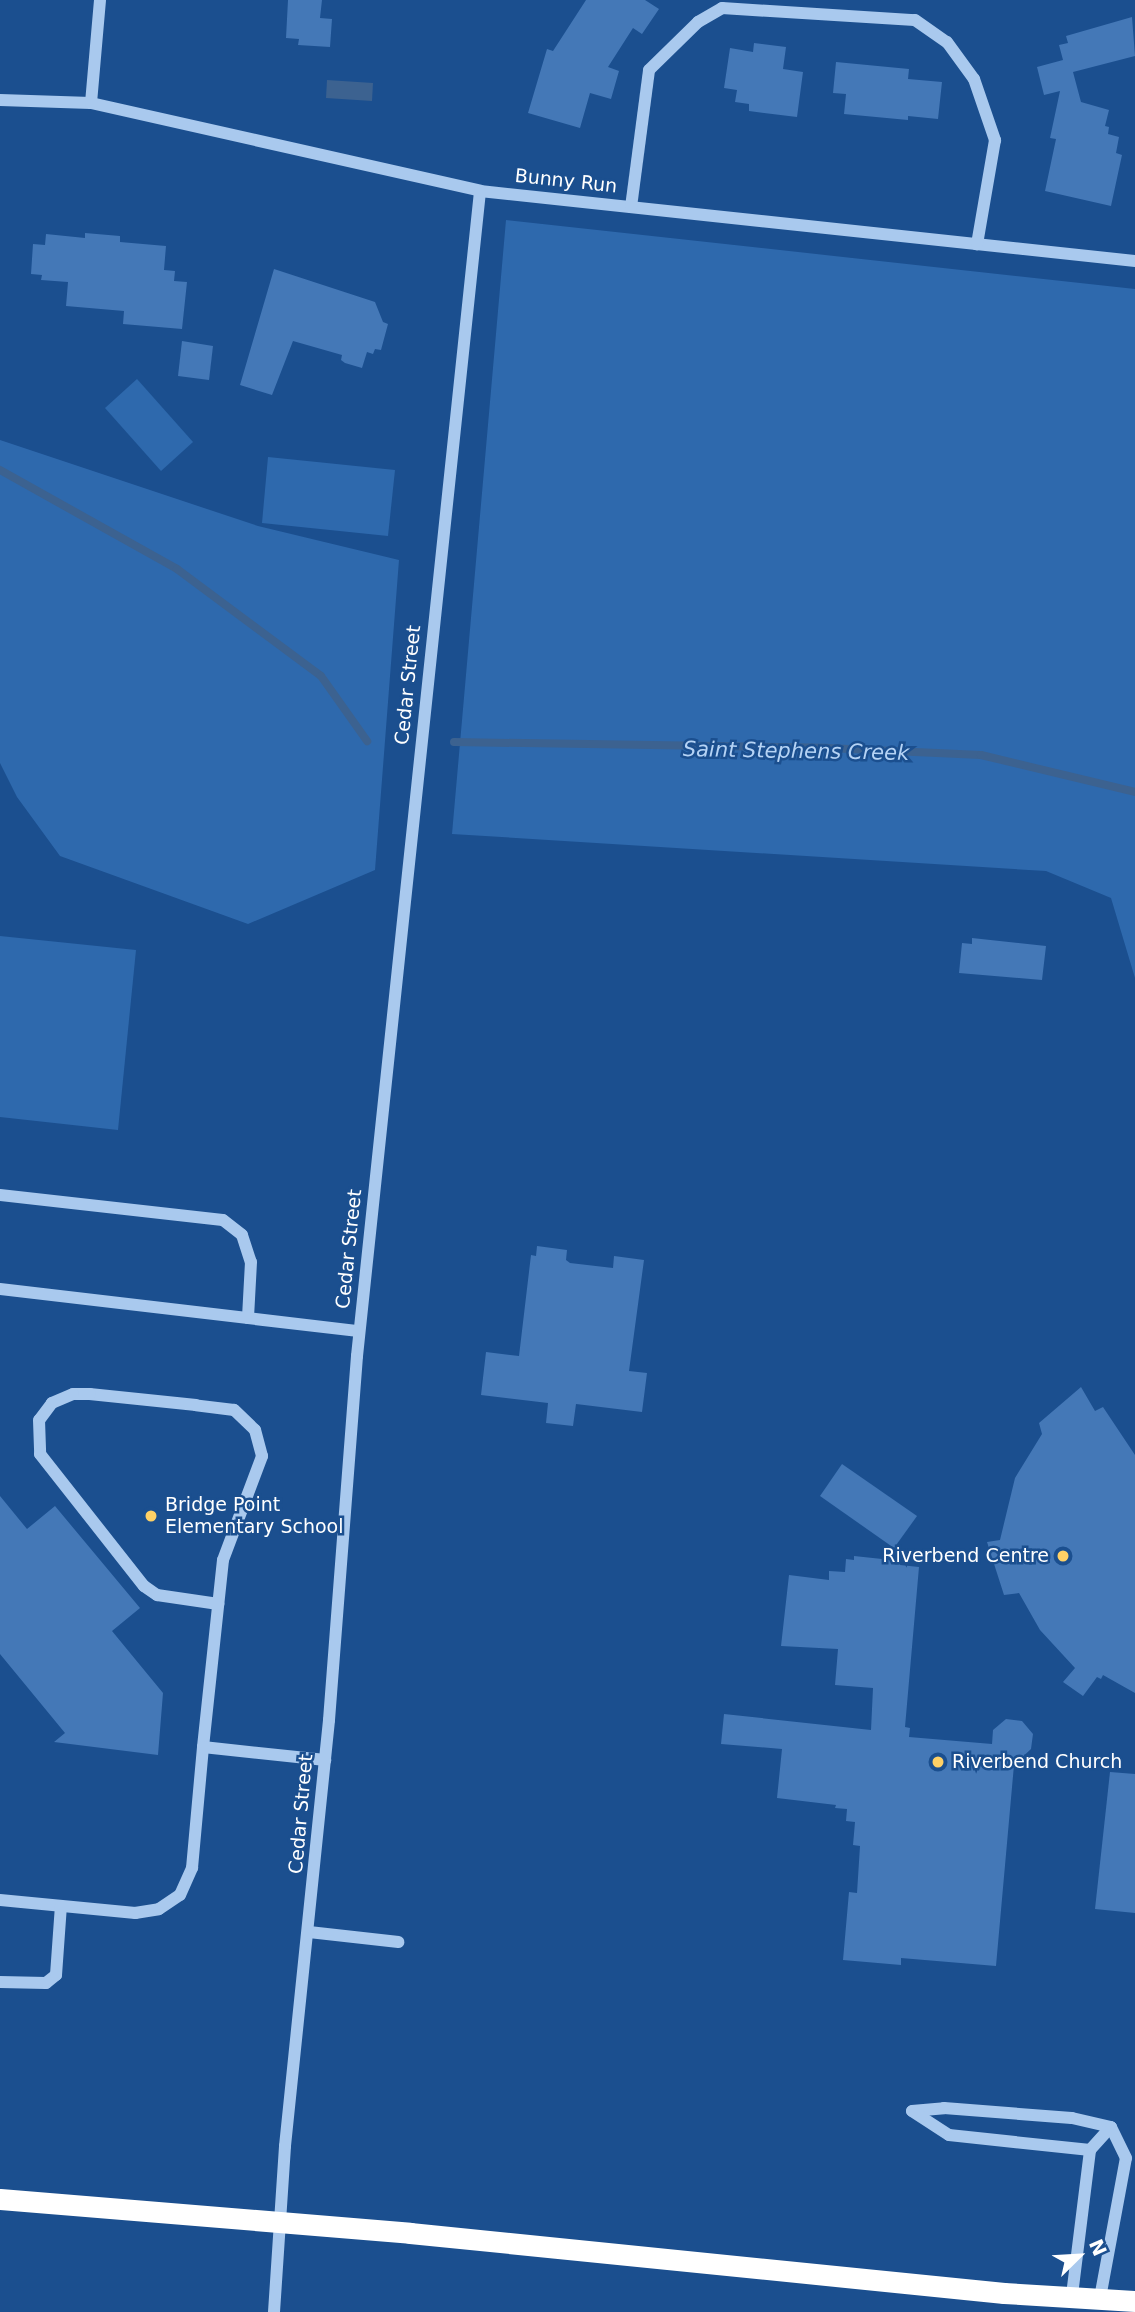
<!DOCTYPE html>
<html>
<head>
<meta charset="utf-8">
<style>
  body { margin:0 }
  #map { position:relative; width:1135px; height:2312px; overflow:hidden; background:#1b4f8f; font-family:"DejaVu Sans",sans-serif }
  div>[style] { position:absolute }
  .green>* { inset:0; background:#2e69ad }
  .water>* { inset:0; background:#3c6290 }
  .stream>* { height:8px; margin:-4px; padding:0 4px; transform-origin:4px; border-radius:4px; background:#3c6290 }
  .building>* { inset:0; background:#4478b7 }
  .minor>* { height:12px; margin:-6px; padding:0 6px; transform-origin:6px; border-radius:6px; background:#a9c9ee }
  .highway>* { height:21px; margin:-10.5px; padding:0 10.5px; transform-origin:10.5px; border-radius:10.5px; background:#fff }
  .dots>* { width:19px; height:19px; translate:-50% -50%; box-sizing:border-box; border:4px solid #1b4f8f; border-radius:50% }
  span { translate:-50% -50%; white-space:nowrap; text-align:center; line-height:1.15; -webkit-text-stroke:5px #1b4f8f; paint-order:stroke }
  .street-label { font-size:19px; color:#fff }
  .poi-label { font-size:19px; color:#fff }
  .left { translate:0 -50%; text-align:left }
  .right { translate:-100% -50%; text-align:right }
  .water-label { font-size:21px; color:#b5d3f5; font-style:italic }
  .north { position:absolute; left:1044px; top:2221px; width:70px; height:70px; -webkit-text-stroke:5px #1b4f8f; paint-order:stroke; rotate:66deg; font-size:19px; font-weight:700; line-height:28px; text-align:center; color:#fff }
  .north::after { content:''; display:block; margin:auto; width:24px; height:32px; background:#fff; clip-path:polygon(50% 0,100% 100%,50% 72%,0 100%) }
</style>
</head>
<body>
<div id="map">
  <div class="green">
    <div style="clip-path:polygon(506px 220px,1135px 289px,1135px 978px,1111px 898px,1046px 871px,452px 834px)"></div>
    <div style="clip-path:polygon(137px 379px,193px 442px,161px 471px,105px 408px)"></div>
    <div style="clip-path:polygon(0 440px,258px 526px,399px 560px,375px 870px,248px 924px,60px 856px,17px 797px,0 763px)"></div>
    <div style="clip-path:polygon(268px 457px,395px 470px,388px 536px,262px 523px)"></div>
    <div style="clip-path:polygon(0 936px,136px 950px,118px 1130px,0 1117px)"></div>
  </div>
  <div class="water">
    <div style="clip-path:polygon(327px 80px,373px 83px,372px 101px,326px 98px)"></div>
  </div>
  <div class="stream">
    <div style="left:0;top:470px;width:203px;rotate:29.2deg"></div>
    <div style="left:177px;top:569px;width:179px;rotate:36.6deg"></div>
    <div style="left:321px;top:676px;width:80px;rotate:54.7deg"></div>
    <div style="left:454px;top:742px;width:373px;rotate:0.9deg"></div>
    <div style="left:827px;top:748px;width:154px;rotate:2.6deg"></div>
    <div style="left:981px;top:755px;width:158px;rotate:13.5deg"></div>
  </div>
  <div class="building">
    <div style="clip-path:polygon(288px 0,322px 0,320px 18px,332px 19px,330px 47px,298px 45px,299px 39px,286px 38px)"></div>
    <div style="clip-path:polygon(586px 0,645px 0,659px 9px,642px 34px,633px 28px,608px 67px,619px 71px,611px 99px,590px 93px,580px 128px,528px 113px,547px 49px,553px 51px)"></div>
    <div style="clip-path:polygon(1132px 17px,1135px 56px,1073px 72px,1081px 102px,1109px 110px,1105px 126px,1109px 127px,1108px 134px,1119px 137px,1116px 153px,1122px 155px,1111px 206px,1045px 191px,1056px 139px,1050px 138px,1060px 91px,1044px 95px,1037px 67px,1063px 60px,1059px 45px,1068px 43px,1066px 36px)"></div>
    <div style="clip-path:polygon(754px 43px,786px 47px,783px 69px,803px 72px,797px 117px,749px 111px,749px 104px,735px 102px,737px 90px,724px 88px,730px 48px,753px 52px)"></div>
    <div style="clip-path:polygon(836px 62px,909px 69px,908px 79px,942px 82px,938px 119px,908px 116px,908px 120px,844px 114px,846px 94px,833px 93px)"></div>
    <div style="clip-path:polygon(85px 233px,120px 236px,120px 242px,166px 246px,164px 270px,175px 271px,174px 281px,187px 282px,182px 329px,123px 324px,124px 311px,66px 306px,68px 282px,41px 280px,42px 275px,31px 274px,33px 244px,45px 245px,46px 234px,85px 238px)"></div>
    <div style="clip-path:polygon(274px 269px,375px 302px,383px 322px,388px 324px,381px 350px,375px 349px,373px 354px,367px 352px,362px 368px,345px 363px,341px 360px,342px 355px,293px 341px,272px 395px,240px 385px)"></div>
    <div style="clip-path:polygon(182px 341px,213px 346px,209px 380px,178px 376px)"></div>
    <div style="clip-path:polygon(972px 938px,1046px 946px,1042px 980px,959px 973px,962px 943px,972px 944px)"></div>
    <div style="clip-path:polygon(537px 1246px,567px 1250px,566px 1260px,570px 1263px,613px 1268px,614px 1256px,644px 1260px,629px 1371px,647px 1373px,642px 1412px,576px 1404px,573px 1426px,546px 1423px,548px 1403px,481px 1395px,486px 1352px,519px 1356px,531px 1255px,536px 1256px)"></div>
    <div style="clip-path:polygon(1081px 1387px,1095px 1411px,1103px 1407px,1135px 1455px,1135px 1693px,1103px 1675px,1101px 1679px,1097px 1677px,1083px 1696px,1063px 1682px,1075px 1668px,1040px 1630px,1019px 1593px,1004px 1595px,987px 1542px,1000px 1540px,1015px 1478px,1042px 1434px,1039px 1423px)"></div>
    <div style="clip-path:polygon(842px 1464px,917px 1516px,894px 1548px,820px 1496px)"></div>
    <div style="clip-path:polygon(0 1496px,27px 1529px,55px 1506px,140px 1608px,112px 1631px,163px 1693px,158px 1755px,54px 1742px,65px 1733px,0 1654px)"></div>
    <div style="clip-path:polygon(854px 1556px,901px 1561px,900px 1565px,919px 1567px,905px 1727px,910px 1728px,909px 1737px,992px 1744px,993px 1730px,1006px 1719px,1022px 1721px,1033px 1734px,1031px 1749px,1014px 1765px,996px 1966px,901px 1958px,901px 1965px,843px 1960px,849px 1892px,857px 1893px,860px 1846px,853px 1845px,855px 1822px,846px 1821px,847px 1809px,835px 1808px,836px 1805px,777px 1798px,782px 1749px,721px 1744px,724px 1714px,871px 1730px,873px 1688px,835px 1685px,838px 1649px,781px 1646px,789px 1575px,829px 1580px,829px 1571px,845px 1572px,846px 1559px,854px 1560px)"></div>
    <div style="clip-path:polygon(1110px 1772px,1135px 1774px,1135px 1913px,1095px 1909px)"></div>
  </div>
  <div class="minor">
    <div style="left:0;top:100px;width:91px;rotate:1.9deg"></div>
    <div style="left:91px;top:103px;width:399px;rotate:12.7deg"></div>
    <div style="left:480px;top:191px;width:659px;rotate:6.1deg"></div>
    <div style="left:91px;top:103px;width:103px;rotate:-85deg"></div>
    <div style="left:631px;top:207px;width:138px;rotate:-82.5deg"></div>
    <div style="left:649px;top:70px;width:69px;rotate:-44.4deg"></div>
    <div style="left:698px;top:22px;width:28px;rotate:-30deg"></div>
    <div style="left:722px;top:8px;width:193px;rotate:3.6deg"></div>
    <div style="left:915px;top:20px;width:39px;rotate:35deg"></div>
    <div style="left:947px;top:42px;width:46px;rotate:53.9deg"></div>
    <div style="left:974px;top:79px;width:65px;rotate:71deg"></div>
    <div style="left:995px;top:140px;width:106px;rotate:99.8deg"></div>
    <div style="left:0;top:1195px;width:224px;rotate:6.4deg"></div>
    <div style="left:223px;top:1220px;width:24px;rotate:38deg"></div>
    <div style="left:242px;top:1235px;width:28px;rotate:72deg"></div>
    <div style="left:251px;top:1262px;width:56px;rotate:93.1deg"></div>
    <div style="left:0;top:1289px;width:361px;rotate:6.7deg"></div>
    <div style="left:203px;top:1747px;width:188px;rotate:-83.9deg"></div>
    <div style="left:223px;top:1560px;width:111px;rotate:-69.4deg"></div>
    <div style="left:262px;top:1456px;width:27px;rotate:-105deg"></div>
    <div style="left:255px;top:1430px;width:29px;rotate:-136deg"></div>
    <div style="left:234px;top:1410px;width:38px;rotate:-173deg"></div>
    <div style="left:196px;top:1405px;width:107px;rotate:-174.1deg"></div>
    <div style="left:90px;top:1394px;width:17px;rotate:180deg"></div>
    <div style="left:73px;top:1394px;width:23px;rotate:157deg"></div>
    <div style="left:52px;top:1403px;width:21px;rotate:127deg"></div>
    <div style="left:39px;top:1420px;width:34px;rotate:88deg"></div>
    <div style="left:40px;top:1454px;width:168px;rotate:51.8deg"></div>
    <div style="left:144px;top:1586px;width:16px;rotate:35deg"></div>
    <div style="left:157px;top:1595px;width:62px;rotate:8.4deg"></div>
    <div style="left:0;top:1900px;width:136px;rotate:5.5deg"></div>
    <div style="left:135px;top:1913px;width:24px;rotate:-9deg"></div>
    <div style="left:159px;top:1909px;width:25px;rotate:-34deg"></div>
    <div style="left:180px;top:1895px;width:30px;rotate:-66deg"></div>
    <div style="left:192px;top:1868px;width:121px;rotate:-84.8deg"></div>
    <div style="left:203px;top:1747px;width:123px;rotate:6.1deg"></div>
    <div style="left:309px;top:1932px;width:90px;rotate:6.4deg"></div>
    <div style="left:0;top:1982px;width:46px;rotate:1.2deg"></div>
    <div style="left:46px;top:1983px;width:13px;rotate:-39deg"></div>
    <div style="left:56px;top:1975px;width:69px;rotate:-85.9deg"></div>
    <div style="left:912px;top:2111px;width:32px;rotate:-5deg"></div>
    <div style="left:944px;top:2108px;width:128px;rotate:4.5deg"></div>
    <div style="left:1072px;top:2118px;width:40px;rotate:13deg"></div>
    <div style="left:912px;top:2111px;width:44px;rotate:33deg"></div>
    <div style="left:949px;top:2135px;width:142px;rotate:6.1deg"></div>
    <div style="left:1072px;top:2295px;width:146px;rotate:-82.9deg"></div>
    <div style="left:1090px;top:2150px;width:31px;rotate:-48deg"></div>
    <div style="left:1100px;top:2298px;width:142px;rotate:-79.5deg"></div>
    <div style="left:1126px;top:2158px;width:34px;rotate:-116deg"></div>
    <div style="left:274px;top:2312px;width:166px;rotate:-86.2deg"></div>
    <div style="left:285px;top:2146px;width:428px;rotate:-84.1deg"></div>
    <div style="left:329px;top:1720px;width:365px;rotate:-85.6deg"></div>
    <div style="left:357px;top:1356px;width:1171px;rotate:-83.97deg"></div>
  </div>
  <div class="highway">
    <div style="left:0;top:2199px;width:411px;rotate:4.7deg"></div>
    <div style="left:410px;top:2233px;width:597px;rotate:5.77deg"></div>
    <div style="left:1004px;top:2293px;width:131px;rotate:3.5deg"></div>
  </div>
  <div class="dots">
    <div style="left:151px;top:1516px;background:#ffd166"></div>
    <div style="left:1063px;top:1556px;background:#ffd166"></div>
    <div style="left:938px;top:1762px;background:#ffd166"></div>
  </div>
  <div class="street-label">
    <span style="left:566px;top:181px;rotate:6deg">Bunny Run</span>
    <span style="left:408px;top:685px;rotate:-84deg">Cedar Street</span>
    <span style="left:349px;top:1249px;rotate:-84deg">Cedar Street</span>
    <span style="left:301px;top:1814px;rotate:-85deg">Cedar Street</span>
  </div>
  <div class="poi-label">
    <span class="left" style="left:165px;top:1516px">Bridge Point<br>Elementary School</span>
    <span class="right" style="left:1049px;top:1556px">Riverbend Centre</span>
    <span class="left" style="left:952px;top:1762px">Riverbend Church</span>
  </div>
  <div class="water-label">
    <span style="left:796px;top:751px;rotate:1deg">Saint Stephens Creek</span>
  </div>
  <div class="north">N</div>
</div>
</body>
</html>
